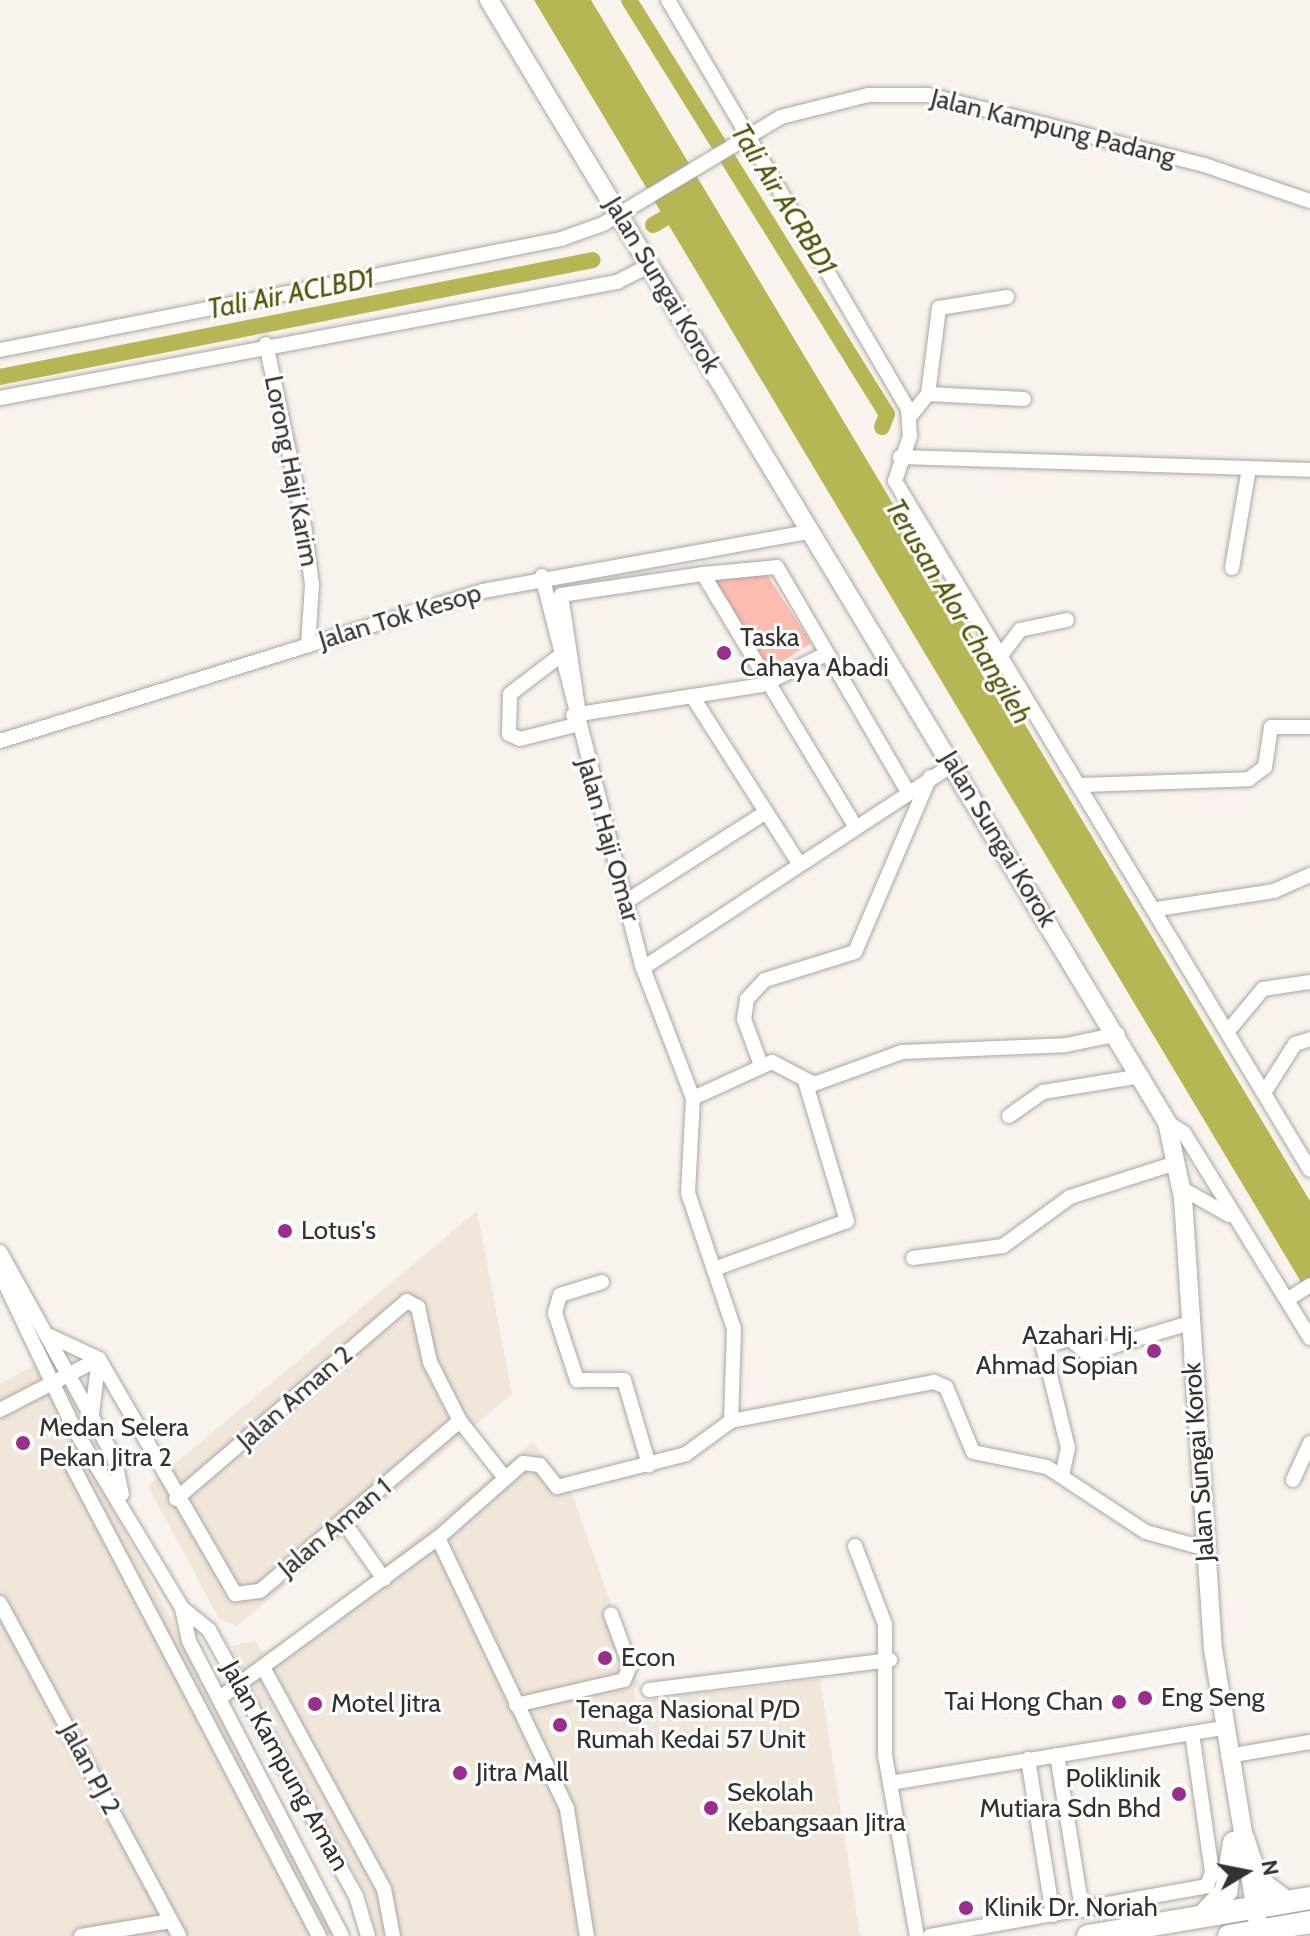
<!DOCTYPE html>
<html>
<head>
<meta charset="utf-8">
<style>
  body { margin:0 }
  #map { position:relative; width:1310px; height:1936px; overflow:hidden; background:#f9f3ed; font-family:Cabin,sans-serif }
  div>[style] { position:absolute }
  .built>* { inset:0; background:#f1e6da }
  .green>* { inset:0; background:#febcb0 }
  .water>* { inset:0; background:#b7b655 }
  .canal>* { height:16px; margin:-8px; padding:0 8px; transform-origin:8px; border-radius:8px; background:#b7b655 }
  .roads { filter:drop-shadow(0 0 2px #aba6a0) drop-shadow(0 0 2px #aba6a0) }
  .minor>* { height:14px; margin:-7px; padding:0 7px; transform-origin:7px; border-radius:7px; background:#fff }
  .major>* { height:18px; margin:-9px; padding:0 9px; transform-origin:9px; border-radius:9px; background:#fff }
  .highway>* { height:22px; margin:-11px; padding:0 11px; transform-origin:11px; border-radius:11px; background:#fff }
  .dots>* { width:22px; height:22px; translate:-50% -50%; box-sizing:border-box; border:4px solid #fff; border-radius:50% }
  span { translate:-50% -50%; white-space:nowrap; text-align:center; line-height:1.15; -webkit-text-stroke:6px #fff; paint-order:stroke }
  .street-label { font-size:26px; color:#343230 }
  .poi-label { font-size:26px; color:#343230 }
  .left { translate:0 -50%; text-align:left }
  .right { translate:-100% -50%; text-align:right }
  .water-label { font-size:28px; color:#565409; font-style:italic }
  .north { position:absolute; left:1206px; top:1832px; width:80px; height:80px; -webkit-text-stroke:6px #fff; paint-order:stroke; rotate:80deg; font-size:22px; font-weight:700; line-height:32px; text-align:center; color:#343230 }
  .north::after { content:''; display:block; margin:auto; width:28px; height:36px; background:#343230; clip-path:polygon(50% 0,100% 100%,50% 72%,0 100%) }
</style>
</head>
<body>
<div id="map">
  <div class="built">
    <div style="clip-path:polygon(477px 1211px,512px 1394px,237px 1626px,219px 1619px,148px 1486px)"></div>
    <div style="clip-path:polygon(36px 1364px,328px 1915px,332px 1936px,0 1936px,0 1384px)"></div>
    <div style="clip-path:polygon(533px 1442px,571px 1491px,640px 1686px,633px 1688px,636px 1701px,820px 1679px,860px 1936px,376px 1936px,369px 1901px,231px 1646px,255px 1641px,263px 1652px,305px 1629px)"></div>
  </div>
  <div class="green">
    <div style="clip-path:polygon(766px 573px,811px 643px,769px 670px,709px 577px)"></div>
  </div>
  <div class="water">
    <div style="clip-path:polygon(534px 0,591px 0,856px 442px,1310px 1201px,1310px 1297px)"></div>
  </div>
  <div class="canal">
    <div style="left:629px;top:0;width:488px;rotate:58.1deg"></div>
    <div style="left:887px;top:414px;width:14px;rotate:111deg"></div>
    <div style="left:653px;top:225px;width:32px;rotate:-30deg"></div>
    <div style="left:0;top:377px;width:604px;rotate:-11.16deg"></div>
  </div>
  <div class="roads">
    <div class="minor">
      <div style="left:668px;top:0;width:474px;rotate:59.6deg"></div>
      <div style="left:908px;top:409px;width:27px;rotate:86deg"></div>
      <div style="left:910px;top:436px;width:47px;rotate:108.4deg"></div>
      <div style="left:895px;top:481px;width:804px;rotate:58.94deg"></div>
      <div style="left:266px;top:344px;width:178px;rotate:78deg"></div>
      <div style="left:303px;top:518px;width:68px;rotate:82.3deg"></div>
      <div style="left:312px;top:585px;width:60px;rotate:93.8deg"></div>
      <div style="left:0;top:350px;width:572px;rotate:-11.19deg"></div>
      <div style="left:561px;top:239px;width:45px;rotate:-19.7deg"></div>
      <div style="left:603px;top:224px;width:208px;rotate:-31deg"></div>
      <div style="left:781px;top:117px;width:90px;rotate:-14.2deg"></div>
      <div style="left:868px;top:95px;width:60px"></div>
      <div style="left:928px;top:95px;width:285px;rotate:14.2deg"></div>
      <div style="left:1204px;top:165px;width:112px;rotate:18.8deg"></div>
      <div style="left:928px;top:394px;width:96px;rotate:3deg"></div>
      <div style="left:0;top:398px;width:628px;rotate:-10.65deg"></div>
      <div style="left:617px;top:282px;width:37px;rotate:-27deg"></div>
      <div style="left:911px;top:415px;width:27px;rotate:-51deg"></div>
      <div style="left:928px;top:394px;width:87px;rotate:-82.7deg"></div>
      <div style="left:939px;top:308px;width:69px;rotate:-9.2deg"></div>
      <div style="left:900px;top:457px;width:410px;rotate:1.8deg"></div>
      <div style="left:1232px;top:568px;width:100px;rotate:-80.3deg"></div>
      <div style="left:703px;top:574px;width:74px;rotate:-5.4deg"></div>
      <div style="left:777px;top:567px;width:260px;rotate:59.8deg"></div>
      <div style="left:542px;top:576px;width:405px;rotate:75.6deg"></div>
      <div style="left:643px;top:968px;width:139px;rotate:69deg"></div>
      <div style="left:1002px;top:654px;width:30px;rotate:-53deg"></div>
      <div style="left:1020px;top:630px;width:48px;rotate:-12deg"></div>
      <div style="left:557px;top:658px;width:59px;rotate:142.5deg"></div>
      <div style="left:510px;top:694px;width:40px;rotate:91.4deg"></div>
      <div style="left:509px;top:734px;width:12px;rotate:24deg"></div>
      <div style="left:520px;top:739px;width:57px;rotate:-14.3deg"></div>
      <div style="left:692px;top:696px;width:198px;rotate:57.4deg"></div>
      <div style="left:579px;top:714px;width:120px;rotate:-98.6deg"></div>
      <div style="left:561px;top:595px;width:144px;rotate:-8.4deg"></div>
      <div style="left:703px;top:574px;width:294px;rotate:58.9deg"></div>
      <div style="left:573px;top:715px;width:191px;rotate:-9deg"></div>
      <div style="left:762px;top:685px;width:71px;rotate:-25.8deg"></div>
      <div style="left:0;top:741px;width:506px;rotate:-17.25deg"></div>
      <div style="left:483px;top:591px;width:331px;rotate:-10.3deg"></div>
      <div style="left:1081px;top:785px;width:168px;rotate:-2deg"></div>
      <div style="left:1249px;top:779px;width:20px;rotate:-37deg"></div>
      <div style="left:1265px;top:767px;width:40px;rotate:-81.5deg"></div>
      <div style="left:1271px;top:727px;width:39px"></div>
      <div style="left:627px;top:901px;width:165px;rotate:-32.6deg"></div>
      <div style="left:1157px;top:909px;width:118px;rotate:-8.7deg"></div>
      <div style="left:1274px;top:891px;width:39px;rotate:-24deg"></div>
      <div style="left:643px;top:968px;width:371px;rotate:-33.3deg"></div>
      <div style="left:1228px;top:1031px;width:55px;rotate:-50.2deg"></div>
      <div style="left:1263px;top:989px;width:48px;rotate:-8.5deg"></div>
      <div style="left:761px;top:1065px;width:49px;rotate:-110.3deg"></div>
      <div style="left:744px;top:1019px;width:20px;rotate:-81deg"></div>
      <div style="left:747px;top:999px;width:26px;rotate:-47deg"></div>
      <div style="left:765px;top:980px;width:94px;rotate:-17.3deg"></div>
      <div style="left:855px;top:952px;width:190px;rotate:-66.8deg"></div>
      <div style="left:1264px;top:1093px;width:58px;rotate:-57.7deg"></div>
      <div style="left:1295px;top:1044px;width:16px;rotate:-18deg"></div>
      <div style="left:1009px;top:1116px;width:42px;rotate:-35.2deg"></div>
      <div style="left:1043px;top:1092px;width:100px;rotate:-9.2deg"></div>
      <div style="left:1167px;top:1122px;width:20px;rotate:33deg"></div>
      <div style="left:1184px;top:1133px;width:241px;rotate:58.4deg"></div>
      <div style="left:1181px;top:1188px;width:55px;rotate:29.4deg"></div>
      <div style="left:0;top:1252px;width:235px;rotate:60.9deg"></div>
      <div style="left:114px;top:1457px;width:38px;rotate:78deg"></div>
      <div style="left:913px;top:1258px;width:91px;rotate:-7.6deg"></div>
      <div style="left:1003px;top:1246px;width:83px;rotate:-36.2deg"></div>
      <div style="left:1070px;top:1197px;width:111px;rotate:-17.8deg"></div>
      <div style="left:714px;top:1269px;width:141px;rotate:-19.8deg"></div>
      <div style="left:847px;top:1221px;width:143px;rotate:-106.7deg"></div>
      <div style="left:0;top:1273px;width:176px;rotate:64.5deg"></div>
      <div style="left:76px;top:1432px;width:205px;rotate:58.9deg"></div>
      <div style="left:182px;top:1608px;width:34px;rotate:78deg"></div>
      <div style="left:189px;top:1641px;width:332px;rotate:62.6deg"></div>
      <div style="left:602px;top:1282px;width:44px;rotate:162.8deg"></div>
      <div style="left:560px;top:1295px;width:19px;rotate:106deg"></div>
      <div style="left:555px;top:1313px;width:71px;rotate:71.8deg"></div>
      <div style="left:577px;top:1380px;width:47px"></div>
      <div style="left:624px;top:1380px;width:89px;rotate:73.6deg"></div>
      <div style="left:1287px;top:1300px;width:27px;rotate:-33deg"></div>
      <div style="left:50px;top:1336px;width:54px;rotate:25.1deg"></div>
      <div style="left:99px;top:1359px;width:272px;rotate:59.9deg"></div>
      <div style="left:235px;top:1594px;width:25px;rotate:-7deg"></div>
      <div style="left:260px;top:1591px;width:262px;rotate:-40.4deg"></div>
      <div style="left:460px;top:1421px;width:73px;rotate:51.7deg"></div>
      <div style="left:0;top:1410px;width:111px;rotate:-27.3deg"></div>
      <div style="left:92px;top:1413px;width:54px;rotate:-82.6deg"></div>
      <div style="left:731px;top:1421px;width:92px;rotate:-88.1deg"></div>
      <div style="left:734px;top:1329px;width:144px;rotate:-108.7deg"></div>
      <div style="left:688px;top:1193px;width:95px;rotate:-87deg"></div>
      <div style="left:693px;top:1098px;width:87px;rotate:-24.5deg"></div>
      <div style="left:772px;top:1062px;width:47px;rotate:27.6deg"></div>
      <div style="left:814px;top:1084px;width:94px;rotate:-20deg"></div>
      <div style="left:902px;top:1052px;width:164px;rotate:-2.4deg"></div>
      <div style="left:1066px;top:1045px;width:53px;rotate:-11.9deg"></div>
      <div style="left:73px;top:1467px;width:530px;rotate:62.32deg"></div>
      <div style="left:1062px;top:1476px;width:29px;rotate:-78deg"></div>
      <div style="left:1068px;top:1448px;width:104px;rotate:-103.9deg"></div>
      <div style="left:1043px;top:1347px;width:28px;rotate:-17deg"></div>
      <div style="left:1070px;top:1339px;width:23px;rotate:41deg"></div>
      <div style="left:1087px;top:1354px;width:108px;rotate:-16.8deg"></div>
      <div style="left:1293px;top:1480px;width:41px;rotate:-65.3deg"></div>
      <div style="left:176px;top:1499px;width:304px;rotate:-40.6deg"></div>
      <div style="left:407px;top:1301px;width:13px;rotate:29deg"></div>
      <div style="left:418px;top:1307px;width:56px;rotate:77.7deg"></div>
      <div style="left:430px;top:1362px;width:66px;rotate:63deg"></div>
      <div style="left:343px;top:1521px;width:71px;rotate:54.7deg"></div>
      <div style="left:438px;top:1538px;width:300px;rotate:64.5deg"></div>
      <div style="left:567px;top:1809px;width:129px;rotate:81.1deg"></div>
      <div style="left:855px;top:1546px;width:84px;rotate:69deg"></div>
      <div style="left:885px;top:1624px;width:131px;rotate:90deg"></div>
      <div style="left:885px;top:1755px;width:184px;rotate:80deg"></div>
      <div style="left:0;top:1603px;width:378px;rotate:61.7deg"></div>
      <div style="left:182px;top:1608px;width:35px;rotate:39deg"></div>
      <div style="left:209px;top:1630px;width:304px;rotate:61.1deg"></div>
      <div style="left:356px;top:1896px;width:42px;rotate:73.3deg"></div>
      <div style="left:264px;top:1669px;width:251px;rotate:61.4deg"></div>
      <div style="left:384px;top:1889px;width:48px;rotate:79.2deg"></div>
      <div style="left:649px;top:1690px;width:243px;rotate:-7.1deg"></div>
      <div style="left:220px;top:1698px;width:270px;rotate:-36.3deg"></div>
      <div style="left:438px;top:1538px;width:113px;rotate:-41.4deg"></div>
      <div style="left:523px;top:1463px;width:17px;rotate:7deg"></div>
      <div style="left:540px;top:1465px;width:28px;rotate:52deg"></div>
      <div style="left:557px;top:1487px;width:133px;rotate:-14.3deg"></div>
      <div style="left:686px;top:1454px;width:56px;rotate:-36.3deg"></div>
      <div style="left:731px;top:1421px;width:207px;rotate:-10.9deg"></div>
      <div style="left:934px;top:1382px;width:13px;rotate:23deg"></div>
      <div style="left:946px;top:1387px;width:70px;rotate:67.4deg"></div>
      <div style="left:973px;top:1452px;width:76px;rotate:11.5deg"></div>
      <div style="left:1047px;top:1467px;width:118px;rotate:33.3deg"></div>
      <div style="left:1146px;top:1532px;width:59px;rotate:15.7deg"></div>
      <div style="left:516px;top:1705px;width:111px;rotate:-13deg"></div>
      <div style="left:624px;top:1680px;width:15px;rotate:-67deg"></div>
      <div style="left:630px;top:1666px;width:55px;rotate:-110.1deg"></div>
      <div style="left:1057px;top:1755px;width:157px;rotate:80.8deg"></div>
      <div style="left:1228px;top:1756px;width:83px;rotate:-9.7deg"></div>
      <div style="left:1028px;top:1759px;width:158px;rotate:80.9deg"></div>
      <div style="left:890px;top:1783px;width:338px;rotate:-9.4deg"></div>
      <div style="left:81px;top:1936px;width:91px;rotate:-9.5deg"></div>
      <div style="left:930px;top:1936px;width:281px;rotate:-10.2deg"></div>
      <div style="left:1207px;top:1886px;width:15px;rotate:-70deg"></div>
      <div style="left:1212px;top:1872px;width:139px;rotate:-98.2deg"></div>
    </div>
    <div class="major">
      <div style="left:489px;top:0;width:1311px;rotate:58.86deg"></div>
      <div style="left:1167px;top:1122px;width:78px;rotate:78.1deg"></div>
      <div style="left:1183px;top:1198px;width:452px;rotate:86.2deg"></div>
      <div style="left:1213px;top:1649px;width:286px;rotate:80.7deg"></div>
    </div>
    <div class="highway">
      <div style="left:1243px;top:1838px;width:44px;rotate:71.6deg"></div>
      <div style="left:1257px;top:1880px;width:36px;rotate:37deg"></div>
      <div style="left:1204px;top:1915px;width:33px;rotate:-47deg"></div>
      <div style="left:1226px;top:1891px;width:49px;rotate:-80.5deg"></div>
      <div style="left:1088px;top:1936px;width:225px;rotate:-9.7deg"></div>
      <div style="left:1229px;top:1936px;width:82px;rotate:-9.8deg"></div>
    </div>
  </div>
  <div class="dots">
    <div style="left:724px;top:653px;background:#9a2d8d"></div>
    <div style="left:285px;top:1231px;background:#9a2d8d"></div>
    <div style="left:1154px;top:1351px;background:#9a2d8d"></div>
    <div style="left:23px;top:1443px;background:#9a2d8d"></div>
    <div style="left:605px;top:1658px;background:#9a2d8d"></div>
    <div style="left:1145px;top:1698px;background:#9a2d8d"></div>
    <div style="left:1119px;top:1702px;background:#9a2d8d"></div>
    <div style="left:315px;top:1704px;background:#9a2d8d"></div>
    <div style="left:560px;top:1725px;background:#9a2d8d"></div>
    <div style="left:460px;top:1773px;background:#9a2d8d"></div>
    <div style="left:1179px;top:1794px;background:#9a2d8d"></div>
    <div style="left:711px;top:1808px;background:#9a2d8d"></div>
    <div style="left:966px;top:1908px;background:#9a2d8d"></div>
  </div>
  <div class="street-label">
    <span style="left:1053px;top:128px;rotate:14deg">Jalan Kampung Padang</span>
    <span style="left:662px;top:285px;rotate:59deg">Jalan Sungai Korok</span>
    <span style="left:291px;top:471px;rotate:79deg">Lorong Haji Karim</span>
    <span style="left:400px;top:617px;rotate:-17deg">Jalan Tok Kesop</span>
    <span style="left:998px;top:839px;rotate:59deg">Jalan Sungai Korok</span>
    <span style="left:608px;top:840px;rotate:74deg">Jalan Haji Omar</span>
    <span style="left:295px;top:1398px;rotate:-41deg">Jalan Aman 2</span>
    <span style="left:1199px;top:1462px;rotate:-94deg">Jalan Sungai Korok</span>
    <span style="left:335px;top:1528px;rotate:-40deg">Jalan Aman 1</span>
    <span style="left:285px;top:1766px;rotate:61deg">Jalan Kampung Aman</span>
    <span style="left:90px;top:1769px;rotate:62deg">Jalan PJ 2</span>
  </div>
  <div class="poi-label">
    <span class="left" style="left:740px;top:653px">Taska<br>Cahaya Abadi</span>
    <span class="left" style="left:301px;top:1231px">Lotus's</span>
    <span class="right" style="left:1138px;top:1351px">Azahari Hj.<br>Ahmad Sopian</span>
    <span class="left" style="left:39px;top:1443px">Medan Selera<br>Pekan Jitra 2</span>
    <span class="left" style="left:621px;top:1658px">Econ</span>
    <span class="left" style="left:1161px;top:1698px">Eng Seng</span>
    <span class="right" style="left:1103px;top:1702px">Tai Hong Chan</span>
    <span class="left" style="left:331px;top:1704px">Motel Jitra</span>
    <span class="left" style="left:576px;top:1725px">Tenaga Nasional P/D<br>Rumah Kedai 57 Unit</span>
    <span class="left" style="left:476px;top:1773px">Jitra Mall</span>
    <span class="right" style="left:1161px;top:1794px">Poliklinik<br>Mutiara Sdn Bhd</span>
    <span class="left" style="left:727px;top:1808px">Sekolah<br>Kebangsaan Jitra</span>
    <span class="left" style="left:984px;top:1908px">Klinik Dr. Noriah</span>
  </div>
  <div class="water-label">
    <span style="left:784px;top:199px;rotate:58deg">Tali Air ACRBD1</span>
    <span style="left:291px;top:293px;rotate:-11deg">Tali Air ACLBD1</span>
    <span style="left:959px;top:611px;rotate:59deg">Terusan Alor Changileh</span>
  </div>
  <div class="north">N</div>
</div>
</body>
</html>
